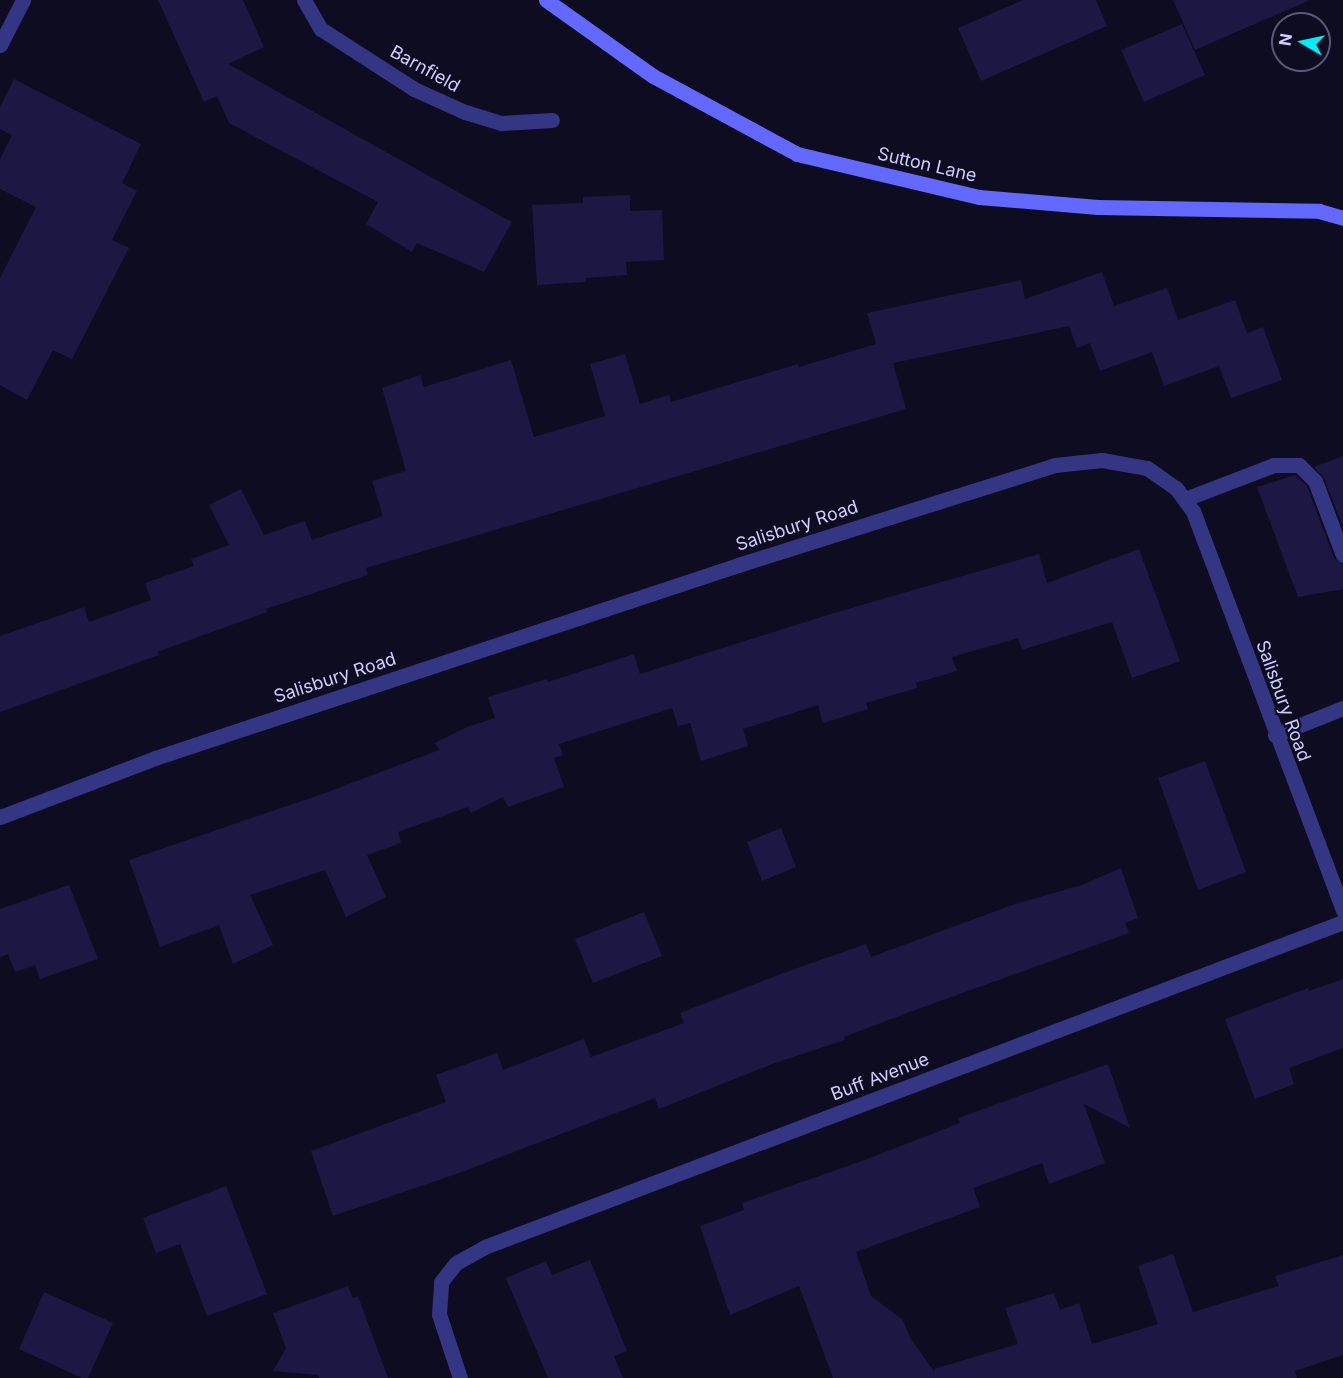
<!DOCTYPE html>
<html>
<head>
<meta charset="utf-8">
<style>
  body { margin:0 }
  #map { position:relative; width:1343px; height:1378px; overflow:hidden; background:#0e0c21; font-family:Inter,sans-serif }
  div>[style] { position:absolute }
  .building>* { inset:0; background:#1d1743 }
  .service>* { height:15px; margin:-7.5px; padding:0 7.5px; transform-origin:7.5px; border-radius:7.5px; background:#343683 }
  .minor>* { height:15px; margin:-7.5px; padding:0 7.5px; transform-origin:7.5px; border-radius:7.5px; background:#343683 }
  .secondary>* { height:15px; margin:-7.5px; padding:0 7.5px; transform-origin:7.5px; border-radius:7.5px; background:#6368ff }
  span { translate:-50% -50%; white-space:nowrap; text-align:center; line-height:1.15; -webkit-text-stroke:4.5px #0e0c21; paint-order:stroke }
  .street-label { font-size:18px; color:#cfccff }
  .north { position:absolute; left:1271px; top:12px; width:60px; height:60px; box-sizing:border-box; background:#0e0c21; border:2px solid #5b597a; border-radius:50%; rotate:279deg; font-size:16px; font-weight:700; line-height:24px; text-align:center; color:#cfccff }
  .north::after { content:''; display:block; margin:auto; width:21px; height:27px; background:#00ecf7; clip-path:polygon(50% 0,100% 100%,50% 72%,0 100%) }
</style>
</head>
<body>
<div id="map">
  <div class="building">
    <div style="clip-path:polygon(158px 0,243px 0,264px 47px,228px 64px,512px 222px,484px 272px,417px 243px,412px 252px,366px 224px,378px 202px,229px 123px,217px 96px,204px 102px)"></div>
    <div style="clip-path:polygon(1023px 0,1096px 0,1107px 26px,981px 81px,958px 28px)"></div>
    <div style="clip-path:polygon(1173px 0,1310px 0,1195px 50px)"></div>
    <div style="clip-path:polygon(1182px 24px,1205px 75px,1144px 102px,1121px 50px)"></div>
    <div style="clip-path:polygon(14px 79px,141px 144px,122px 183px,137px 191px,112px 240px,129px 248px,72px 359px,53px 350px,27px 400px,0 385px,0 278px,36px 207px,0 189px,0 159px,12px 135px,0 129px,0 107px)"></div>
    <div style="clip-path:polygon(630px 195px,630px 211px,662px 210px,664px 260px,626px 262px,627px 275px,586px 278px,585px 282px,537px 285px,532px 205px,583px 203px,583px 197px)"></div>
    <div style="clip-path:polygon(1102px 272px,1114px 306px,1167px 288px,1178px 320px,1235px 300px,1247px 333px,1263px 327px,1282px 380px,1231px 398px,1219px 366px,1164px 386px,1152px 352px,1100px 371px,1090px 343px,1077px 348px,1069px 326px,893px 363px,906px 409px,366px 568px,368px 575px,266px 609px,267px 612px,157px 652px,159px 655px,0 712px,0 636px,84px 607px,89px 622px,151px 600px,145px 583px,194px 566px,191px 559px,229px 545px,209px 505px,241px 489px,264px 535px,305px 521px,312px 540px,383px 516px,372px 481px,406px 471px,382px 388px,420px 375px,424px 387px,511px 360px,534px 437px,605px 416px,590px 364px,625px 354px,640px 404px,669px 395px,671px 402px,798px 364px,799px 367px,876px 344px,867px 313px,1021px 280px,1025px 299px)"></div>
    <div style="clip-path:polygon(1343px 456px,1343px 527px,1324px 478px,1314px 467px)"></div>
    <div style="clip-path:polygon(1295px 475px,1307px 486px,1334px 558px,1343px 565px,1343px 589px,1298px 597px,1257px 487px)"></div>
    <div style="clip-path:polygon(1139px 549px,1180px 661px,1132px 678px,1112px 622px,1022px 650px,1018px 638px,952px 657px,957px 671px,916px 683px,917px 688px,866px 703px,868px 709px,823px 723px,818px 705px,743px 729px,748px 746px,701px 761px,690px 723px,678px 726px,672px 708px,559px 744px,563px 755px,554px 758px,564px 787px,508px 807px,503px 797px,471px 813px,468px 807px,398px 832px,401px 843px,367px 855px,386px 897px,346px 917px,325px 870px,250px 895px,273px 945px,233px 964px,219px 925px,160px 947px,129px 860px,325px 793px,439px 750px,435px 743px,467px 727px,495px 718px,488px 697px,547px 679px,548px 682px,634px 654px,640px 674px,834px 613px,1039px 554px,1047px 583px)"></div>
    <div style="clip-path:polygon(1205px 761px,1246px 872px,1198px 890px,1158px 778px)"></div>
    <div style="clip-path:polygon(781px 828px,796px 867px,762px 881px,747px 842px)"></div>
    <div style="clip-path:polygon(1121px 868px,1138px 918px,1125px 923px,1129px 933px,907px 1013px,844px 1037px,845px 1040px,775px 1063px,659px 1109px,655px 1098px,462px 1172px,333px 1216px,311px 1151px,446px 1102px,436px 1075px,497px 1053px,503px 1070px,584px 1039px,591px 1057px,684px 1023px,680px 1013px,786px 972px,866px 944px,871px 957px,1015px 904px,1082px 885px)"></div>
    <div style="clip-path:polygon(69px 885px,98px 959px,40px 979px,35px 965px,15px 972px,8px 954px,0 957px,0 909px)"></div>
    <div style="clip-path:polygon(644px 912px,662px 956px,593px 983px,575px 939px)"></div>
    <div style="clip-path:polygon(1343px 979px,1343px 1048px,1289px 1068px,1294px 1084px,1255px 1099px,1225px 1019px,1308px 988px,1309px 991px)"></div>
    <div style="clip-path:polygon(1108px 1064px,1130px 1128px,1084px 1104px,1105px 1163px,1049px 1184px,1042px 1163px,973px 1188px,980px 1207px,856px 1252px,871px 1296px,903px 1320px,909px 1336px,935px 1373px,934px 1369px,1018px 1344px,1005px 1308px,1054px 1293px,1060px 1310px,1079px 1303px,1092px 1344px,1158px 1324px,1138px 1266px,1173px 1254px,1193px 1312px,1279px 1286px,1275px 1276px,1343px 1255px,1343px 1355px,1295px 1371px,1297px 1378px,833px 1378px,799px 1286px,730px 1315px,700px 1226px,744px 1210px,742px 1203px,862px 1161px,960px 1123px,958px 1118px)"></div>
    <div style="clip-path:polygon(226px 1186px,267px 1294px,207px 1316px,180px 1244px,156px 1253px,143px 1218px)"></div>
    <div style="clip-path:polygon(590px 1260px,627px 1351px,614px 1356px,623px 1378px,548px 1378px,506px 1278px,546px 1261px,552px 1275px)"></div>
    <div style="clip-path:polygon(348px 1286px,353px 1298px,358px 1296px,388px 1378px,319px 1378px,318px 1375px,273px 1371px,286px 1348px,273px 1313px)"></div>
    <div style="clip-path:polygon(44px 1292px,113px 1323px,88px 1378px,82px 1378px,19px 1349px)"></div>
  </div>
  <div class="service">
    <div style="left:1185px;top:499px;width:95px;rotate:-20.9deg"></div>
    <div style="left:1274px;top:465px;width:25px"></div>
    <div style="left:1299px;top:465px;width:23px;rotate:45deg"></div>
    <div style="left:1315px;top:481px;width:79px;rotate:69.3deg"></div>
    <div style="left:1275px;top:735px;width:73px;rotate:-21.7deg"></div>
  </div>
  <div class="minor">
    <div style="left:304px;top:0;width:34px;rotate:60deg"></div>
    <div style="left:321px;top:29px;width:111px;rotate:32.8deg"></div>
    <div style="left:414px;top:89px;width:56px;rotate:24.3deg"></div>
    <div style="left:465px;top:112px;width:38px;rotate:17deg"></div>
    <div style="left:501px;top:123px;width:51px;rotate:-3.4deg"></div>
    <div style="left:0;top:45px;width:51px;rotate:-62.9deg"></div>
    <div style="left:0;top:817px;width:166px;rotate:-20.8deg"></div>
    <div style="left:155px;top:758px;width:614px;rotate:-18.32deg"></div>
    <div style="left:738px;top:565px;width:332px;rotate:-17.5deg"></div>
    <div style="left:1055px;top:465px;width:47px;rotate:-6.1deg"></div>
    <div style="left:1102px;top:460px;width:46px;rotate:10.1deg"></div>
    <div style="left:1147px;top:468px;width:35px;rotate:35deg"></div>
    <div style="left:1176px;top:488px;width:29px;rotate:54deg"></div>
    <div style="left:1193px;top:511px;width:427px;rotate:69.4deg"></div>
    <div style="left:460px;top:1378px;width:67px;rotate:-108.2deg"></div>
    <div style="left:439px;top:1314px;width:32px;rotate:-86deg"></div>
    <div style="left:441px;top:1282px;width:24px;rotate:-52deg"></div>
    <div style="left:456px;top:1263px;width:35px;rotate:-29deg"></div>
    <div style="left:487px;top:1246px;width:915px;rotate:-20.73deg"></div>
  </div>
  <div class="secondary">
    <div style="left:546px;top:0;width:131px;rotate:35.4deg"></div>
    <div style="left:653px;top:76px;width:164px;rotate:28.4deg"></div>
    <div style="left:797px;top:154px;width:187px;rotate:13.3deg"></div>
    <div style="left:979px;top:197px;width:119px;rotate:4.8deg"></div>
    <div style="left:1098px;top:207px;width:221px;rotate:1deg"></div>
    <div style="left:1319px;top:211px;width:25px;rotate:16deg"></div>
  </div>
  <div class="street-label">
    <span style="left:425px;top:69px;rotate:29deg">Barnfield</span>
    <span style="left:927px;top:165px;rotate:13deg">Sutton Lane</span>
    <span style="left:797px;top:526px;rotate:-18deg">Salisbury Road</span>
    <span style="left:335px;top:678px;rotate:-18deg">Salisbury Road</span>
    <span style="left:1283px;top:701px;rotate:70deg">Salisbury Road</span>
    <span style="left:880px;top:1077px;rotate:-21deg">Buff Avenue</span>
  </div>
  <div class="north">N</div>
</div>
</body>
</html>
